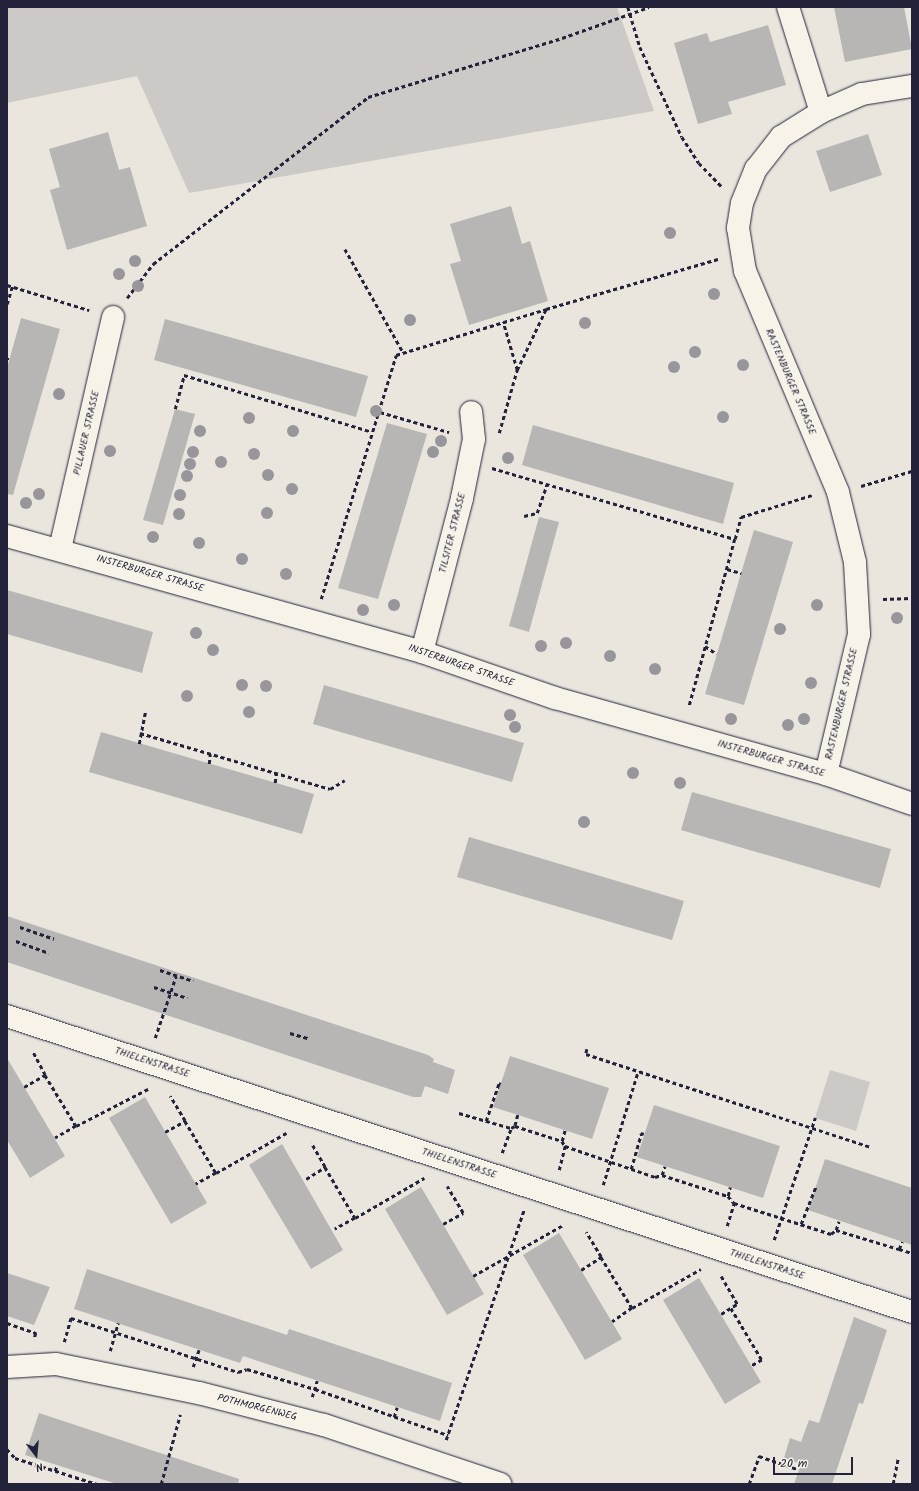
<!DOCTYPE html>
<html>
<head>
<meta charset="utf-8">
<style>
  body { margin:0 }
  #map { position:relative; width:919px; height:1491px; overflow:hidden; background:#eae6de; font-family:Kalam,sans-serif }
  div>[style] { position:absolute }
  .green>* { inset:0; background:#cdc9c6 }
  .building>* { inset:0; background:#b8b6b5 }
  .path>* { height:2.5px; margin-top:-1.25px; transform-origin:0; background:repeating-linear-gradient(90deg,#22223b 0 4px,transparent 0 7px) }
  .roads { filter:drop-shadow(0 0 1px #22223b) drop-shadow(0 0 1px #22223b) }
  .minor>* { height:22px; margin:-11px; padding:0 11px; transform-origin:11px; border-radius:11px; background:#f7f3e8 }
  .trees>* { width:12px; height:12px; margin:-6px; border-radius:50%; background:#98969b }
  span { translate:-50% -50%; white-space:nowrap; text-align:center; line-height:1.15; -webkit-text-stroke:3.5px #f7f3e8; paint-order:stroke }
  .street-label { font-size:10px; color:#22223b }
  .frame { position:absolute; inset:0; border:8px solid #22223b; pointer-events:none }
  .north { position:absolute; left:16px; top:1435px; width:40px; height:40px; -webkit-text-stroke:3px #f7f3e8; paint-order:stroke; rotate:164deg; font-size:11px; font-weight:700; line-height:16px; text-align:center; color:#22223b }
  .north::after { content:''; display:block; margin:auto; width:14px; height:18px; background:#22223b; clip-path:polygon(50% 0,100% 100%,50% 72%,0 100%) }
  .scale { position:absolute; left:773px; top:1457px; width:80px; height:18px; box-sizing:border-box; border:2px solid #22223b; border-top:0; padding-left:5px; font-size:12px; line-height:14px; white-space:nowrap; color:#22223b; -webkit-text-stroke:3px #f7f3e8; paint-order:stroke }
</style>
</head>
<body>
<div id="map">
  <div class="green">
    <div style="clip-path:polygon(7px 7px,617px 7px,654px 111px,189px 193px,137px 76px,7px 103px)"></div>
    <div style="clip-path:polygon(830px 1070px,870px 1082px,856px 1131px,815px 1118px)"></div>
  </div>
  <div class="building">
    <div style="clip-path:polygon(834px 7px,904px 7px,912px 49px,845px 62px)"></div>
    <div style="clip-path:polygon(768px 25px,786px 85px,728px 102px,732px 114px,698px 124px,674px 43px,707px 33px,710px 42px)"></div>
    <div style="clip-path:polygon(108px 132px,119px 170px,130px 167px,147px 226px,67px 250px,50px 190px,60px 187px,49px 149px)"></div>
    <div style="clip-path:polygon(868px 134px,882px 175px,830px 192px,816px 151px)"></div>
    <div style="clip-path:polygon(511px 206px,522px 244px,530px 241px,548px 301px,469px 325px,450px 264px,461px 261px,450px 224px)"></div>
    <div style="clip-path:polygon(21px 318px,60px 329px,13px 495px,7px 494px,7px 368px)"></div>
    <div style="clip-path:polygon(165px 319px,368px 376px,356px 417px,154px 360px)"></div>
    <div style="clip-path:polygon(175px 409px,195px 414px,163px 525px,143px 520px)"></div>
    <div style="clip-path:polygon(387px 423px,427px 434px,378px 599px,338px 588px)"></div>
    <div style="clip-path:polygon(533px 425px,734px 483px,723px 524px,522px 465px)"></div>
    <div style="clip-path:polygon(539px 517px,559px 522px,529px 632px,509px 626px)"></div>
    <div style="clip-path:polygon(754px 530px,793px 542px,744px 705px,705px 694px)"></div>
    <div style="clip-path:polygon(7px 590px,153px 632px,142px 673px,7px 634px)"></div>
    <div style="clip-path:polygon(324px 685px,524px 743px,512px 782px,313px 724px)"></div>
    <div style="clip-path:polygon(101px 732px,314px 794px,302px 834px,89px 772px)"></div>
    <div style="clip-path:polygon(692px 792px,891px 849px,880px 888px,681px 830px)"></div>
    <div style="clip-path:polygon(469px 837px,684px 901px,672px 940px,457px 877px)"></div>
    <div style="clip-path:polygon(7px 916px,428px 1055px,434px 1059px,433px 1062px,455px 1070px,448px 1094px,425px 1086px,421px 1097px,413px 1097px,7px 962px)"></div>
    <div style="clip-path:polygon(510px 1056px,609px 1088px,592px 1139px,493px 1107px)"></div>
    <div style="clip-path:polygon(7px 1058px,65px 1156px,30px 1178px,7px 1140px)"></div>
    <div style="clip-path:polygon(145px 1097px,207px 1203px,171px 1224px,109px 1118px)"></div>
    <div style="clip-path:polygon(654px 1105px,780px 1146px,763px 1198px,637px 1157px)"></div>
    <div style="clip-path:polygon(282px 1144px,343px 1250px,311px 1269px,249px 1165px)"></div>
    <div style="clip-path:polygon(825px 1159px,912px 1188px,912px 1245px,808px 1210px)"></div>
    <div style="clip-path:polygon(421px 1187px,484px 1294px,447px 1315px,385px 1209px)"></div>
    <div style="clip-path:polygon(559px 1233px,622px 1339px,585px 1360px,523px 1255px)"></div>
    <div style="clip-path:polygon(87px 1269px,287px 1335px,289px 1329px,452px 1383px,440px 1421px,243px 1356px,240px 1363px,74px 1309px)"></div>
    <div style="clip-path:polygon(7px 1273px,50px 1287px,34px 1325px,7px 1316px)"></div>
    <div style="clip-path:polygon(699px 1278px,761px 1382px,725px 1404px,663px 1300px)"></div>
    <div style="clip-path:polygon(854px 1317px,887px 1330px,863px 1404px,859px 1403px,832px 1484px,794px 1484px,801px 1464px,784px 1458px,790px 1438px,801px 1442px,809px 1420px,819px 1423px)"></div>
    <div style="clip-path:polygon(39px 1413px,239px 1479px,238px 1484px,117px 1484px,25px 1455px)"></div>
  </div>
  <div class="path">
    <div style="left:628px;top:7px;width:42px;rotate:73.3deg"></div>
    <div style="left:640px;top:47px;width:99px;rotate:65deg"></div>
    <div style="left:682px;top:137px;width:31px;rotate:57deg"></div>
    <div style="left:699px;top:163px;width:33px;rotate:46deg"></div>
    <div style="left:345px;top:249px;width:118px;rotate:60.6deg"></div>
    <div style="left:7px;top:285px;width:86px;rotate:17deg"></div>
    <div style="left:127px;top:298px;width:43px;rotate:-52.6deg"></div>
    <div style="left:153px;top:264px;width:272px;rotate:-37.8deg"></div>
    <div style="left:368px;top:97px;width:203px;rotate:-16.9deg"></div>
    <div style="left:562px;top:38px;width:92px;rotate:-19.6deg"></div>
    <div style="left:7px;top:304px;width:19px;rotate:-74deg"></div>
    <div style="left:7px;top:359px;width:2px"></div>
    <div style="left:517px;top:370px;width:68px;rotate:-64.6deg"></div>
    <div style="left:546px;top:309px;width:179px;rotate:-16.2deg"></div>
    <div style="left:175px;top:409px;width:35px;rotate:-75deg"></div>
    <div style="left:184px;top:375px;width:194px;rotate:16.8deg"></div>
    <div style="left:380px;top:412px;width:72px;rotate:16.2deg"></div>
    <div style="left:499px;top:433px;width:66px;rotate:-74.1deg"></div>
    <div style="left:517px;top:370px;width:50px;rotate:-106.3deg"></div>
    <div style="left:492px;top:468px;width:253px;rotate:16.3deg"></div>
    <div style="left:735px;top:539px;width:174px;rotate:105.3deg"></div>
    <div style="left:861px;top:486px;width:53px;rotate:-16.4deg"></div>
    <div style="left:524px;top:516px;width:13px;rotate:-13deg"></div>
    <div style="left:537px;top:513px;width:31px;rotate:-71deg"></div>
    <div style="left:735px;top:539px;width:23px;rotate:-75deg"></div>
    <div style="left:741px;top:517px;width:74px;rotate:-17.2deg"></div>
    <div style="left:727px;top:569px;width:15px;rotate:16deg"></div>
    <div style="left:321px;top:599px;width:255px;rotate:-72.9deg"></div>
    <div style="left:396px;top:355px;width:157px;rotate:-17deg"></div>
    <div style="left:883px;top:599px;width:29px;rotate:-2deg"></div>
    <div style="left:705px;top:646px;width:14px;rotate:34deg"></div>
    <div style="left:140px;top:733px;width:198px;rotate:16.4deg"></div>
    <div style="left:330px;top:789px;width:17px;rotate:-31deg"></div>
    <div style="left:139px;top:744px;width:33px;rotate:-79deg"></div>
    <div style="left:209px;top:764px;width:10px;rotate:-84deg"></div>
    <div style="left:275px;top:783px;width:9px;rotate:-84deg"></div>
    <div style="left:20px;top:927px;width:36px;rotate:19deg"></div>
    <div style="left:16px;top:941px;width:35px;rotate:20deg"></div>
    <div style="left:160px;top:970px;width:35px;rotate:18deg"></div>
    <div style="left:154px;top:987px;width:35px;rotate:18deg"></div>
    <div style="left:290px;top:1033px;width:19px;rotate:16deg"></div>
    <div style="left:155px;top:1038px;width:65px;rotate:-71.3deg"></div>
    <div style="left:587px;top:1049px;width:5px;rotate:101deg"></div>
    <div style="left:586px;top:1054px;width:300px;rotate:18.1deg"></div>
    <div style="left:45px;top:1075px;width:60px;rotate:58.7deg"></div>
    <div style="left:76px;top:1126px;width:24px;rotate:150deg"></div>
    <div style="left:24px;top:1087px;width:24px;rotate:-30deg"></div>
    <div style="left:45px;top:1075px;width:27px;rotate:-118deg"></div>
    <div style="left:459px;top:1113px;width:54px;rotate:16.1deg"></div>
    <div style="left:511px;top:1128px;width:4px;rotate:-27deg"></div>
    <div style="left:518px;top:1115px;width:11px;rotate:105deg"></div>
    <div style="left:515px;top:1126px;width:49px;rotate:17.7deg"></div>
    <div style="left:562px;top:1141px;width:11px;rotate:-75deg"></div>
    <div style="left:185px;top:1121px;width:61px;rotate:59.2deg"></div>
    <div style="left:216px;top:1173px;width:23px;rotate:151deg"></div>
    <div style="left:486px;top:1121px;width:40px;rotate:-71.1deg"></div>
    <div style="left:499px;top:1083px;width:2px;rotate:27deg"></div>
    <div style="left:76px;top:1126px;width:81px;rotate:-27.2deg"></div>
    <div style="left:165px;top:1132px;width:23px;rotate:-29deg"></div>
    <div style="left:185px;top:1121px;width:29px;rotate:-121deg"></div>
    <div style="left:562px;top:1141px;width:6px;rotate:59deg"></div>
    <div style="left:565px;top:1146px;width:95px;rotate:19deg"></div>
    <div style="left:655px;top:1177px;width:7px;rotate:-16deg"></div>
    <div style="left:662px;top:1175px;width:9px;rotate:-72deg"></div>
    <div style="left:502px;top:1153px;width:27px;rotate:-70deg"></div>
    <div style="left:325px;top:1167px;width:59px;rotate:59.5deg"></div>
    <div style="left:355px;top:1218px;width:23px;rotate:151deg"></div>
    <div style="left:631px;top:1169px;width:37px;rotate:-74deg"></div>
    <div style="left:641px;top:1133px;width:3px;rotate:18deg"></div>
    <div style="left:559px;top:1170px;width:25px;rotate:-76deg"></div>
    <div style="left:216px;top:1173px;width:81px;rotate:-29.7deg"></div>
    <div style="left:662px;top:1175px;width:69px;rotate:17.7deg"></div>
    <div style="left:728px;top:1196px;width:9px;rotate:-77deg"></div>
    <div style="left:306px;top:1179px;width:22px;rotate:-32deg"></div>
    <div style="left:325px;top:1167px;width:28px;rotate:-120deg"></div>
    <div style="left:603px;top:1185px;width:119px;rotate:-72.9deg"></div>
    <div style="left:728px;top:1196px;width:9px;rotate:49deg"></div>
    <div style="left:734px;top:1203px;width:102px;rotate:17.7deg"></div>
    <div style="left:831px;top:1234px;width:6px;rotate:-39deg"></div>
    <div style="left:836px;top:1230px;width:66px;rotate:16.8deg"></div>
    <div style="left:899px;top:1249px;width:8px;rotate:-67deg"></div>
    <div style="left:355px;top:1218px;width:80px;rotate:-30.1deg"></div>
    <div style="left:443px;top:1224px;width:23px;rotate:-29deg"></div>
    <div style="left:463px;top:1213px;width:31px;rotate:-121deg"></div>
    <div style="left:801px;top:1224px;width:41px;rotate:-68.5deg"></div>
    <div style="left:727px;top:1226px;width:24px;rotate:-73deg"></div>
    <div style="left:836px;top:1230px;width:9px;rotate:-72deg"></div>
    <div style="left:774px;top:1240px;width:129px;rotate:-71.4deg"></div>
    <div style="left:899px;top:1249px;width:14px;rotate:17deg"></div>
    <div style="left:601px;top:1257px;width:60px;rotate:58.7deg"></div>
    <div style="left:632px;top:1308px;width:24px;rotate:145deg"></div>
    <div style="left:581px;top:1270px;width:24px;rotate:-33deg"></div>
    <div style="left:601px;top:1257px;width:29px;rotate:-121deg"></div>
    <div style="left:473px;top:1276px;width:103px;rotate:-29.5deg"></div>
    <div style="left:632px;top:1308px;width:79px;rotate:-29.5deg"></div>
    <div style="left:731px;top:1308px;width:61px;rotate:59.2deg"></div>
    <div style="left:762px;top:1360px;width:13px;rotate:151deg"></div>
    <div style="left:721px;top:1314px;width:19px;rotate:-32deg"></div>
    <div style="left:737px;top:1304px;width:32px;rotate:-120deg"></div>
    <div style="left:7px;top:1323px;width:31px;rotate:19deg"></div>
    <div style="left:36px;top:1333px;width:7px;rotate:106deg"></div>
    <div style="left:64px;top:1342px;width:25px;rotate:-74deg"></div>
    <div style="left:71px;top:1318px;width:176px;rotate:17.9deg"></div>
    <div style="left:238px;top:1372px;width:9px;rotate:-18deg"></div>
    <div style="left:247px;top:1369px;width:71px;rotate:16.4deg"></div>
    <div style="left:315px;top:1389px;width:141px;rotate:19.1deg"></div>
    <div style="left:110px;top:1351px;width:29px;rotate:-74deg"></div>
    <div style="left:193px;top:1367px;width:18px;rotate:-71deg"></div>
    <div style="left:312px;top:1397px;width:17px;rotate:-73deg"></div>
    <div style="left:394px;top:1417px;width:10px;rotate:-73deg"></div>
    <div style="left:446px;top:1440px;width:243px;rotate:-71.3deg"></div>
    <div style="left:7px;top:1449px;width:12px;rotate:48deg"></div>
    <div style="left:15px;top:1458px;width:86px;rotate:17.6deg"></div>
    <div style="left:55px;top:1471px;width:6px;rotate:-72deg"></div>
    <div style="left:115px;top:1484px;width:1px;rotate:-90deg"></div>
    <div style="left:161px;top:1484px;width:72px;rotate:-74.6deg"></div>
    <div style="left:749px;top:1484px;width:30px;rotate:-70deg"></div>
    <div style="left:759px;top:1456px;width:40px;rotate:18.9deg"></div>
    <div style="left:893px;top:1484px;width:26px;rotate:-79deg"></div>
  </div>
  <div class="roads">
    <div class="minor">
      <div style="left:788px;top:7px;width:110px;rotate:72.6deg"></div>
      <div style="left:7px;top:536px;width:431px;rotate:15.6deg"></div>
      <div style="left:422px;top:652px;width:141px;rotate:19.1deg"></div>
      <div style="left:555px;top:698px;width:281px;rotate:15.7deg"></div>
      <div style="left:826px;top:774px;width:91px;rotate:19.2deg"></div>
      <div style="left:60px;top:549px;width:238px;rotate:-77.1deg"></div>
      <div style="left:422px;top:652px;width:159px;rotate:-75.4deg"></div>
      <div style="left:462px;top:498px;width:60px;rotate:-78.5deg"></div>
      <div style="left:474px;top:439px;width:27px;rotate:-96deg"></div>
      <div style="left:826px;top:774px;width:144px;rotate:-76.7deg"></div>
      <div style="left:859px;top:634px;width:72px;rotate:-93.2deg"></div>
      <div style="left:855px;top:562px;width:72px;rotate:-103.7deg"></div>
      <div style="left:838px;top:492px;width:240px;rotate:-112.8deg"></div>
      <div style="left:745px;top:271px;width:44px;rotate:-99.2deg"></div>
      <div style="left:738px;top:228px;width:25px;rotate:-81deg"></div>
      <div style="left:742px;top:203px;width:37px;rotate:-68deg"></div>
      <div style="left:756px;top:169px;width:41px;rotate:-52deg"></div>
      <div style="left:781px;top:137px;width:47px;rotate:-32deg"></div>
      <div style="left:821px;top:112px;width:45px;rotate:-23.7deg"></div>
      <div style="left:862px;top:94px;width:51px;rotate:-9.1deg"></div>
      <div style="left:7px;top:1016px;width:952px;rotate:18.11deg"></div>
      <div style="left:7px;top:1367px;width:49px;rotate:-3.5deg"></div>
      <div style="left:56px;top:1364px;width:146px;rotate:11.5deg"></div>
      <div style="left:199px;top:1393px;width:129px;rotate:14.4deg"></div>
      <div style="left:324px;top:1425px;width:186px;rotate:18.5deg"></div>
    </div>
  </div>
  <div class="trees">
    <div style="left:670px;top:233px"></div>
    <div style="left:135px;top:261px"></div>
    <div style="left:119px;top:274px"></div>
    <div style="left:138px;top:286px"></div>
    <div style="left:714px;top:294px"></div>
    <div style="left:410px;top:320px"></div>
    <div style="left:585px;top:323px"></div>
    <div style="left:695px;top:352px"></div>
    <div style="left:743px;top:365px"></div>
    <div style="left:674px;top:367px"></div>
    <div style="left:59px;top:394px"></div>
    <div style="left:376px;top:411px"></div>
    <div style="left:723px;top:417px"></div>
    <div style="left:249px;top:418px"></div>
    <div style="left:200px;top:431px"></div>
    <div style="left:293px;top:431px"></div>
    <div style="left:441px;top:441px"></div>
    <div style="left:110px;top:451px"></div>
    <div style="left:193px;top:452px"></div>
    <div style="left:433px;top:452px"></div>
    <div style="left:254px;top:454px"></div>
    <div style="left:508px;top:458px"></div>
    <div style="left:221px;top:462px"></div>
    <div style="left:190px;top:464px"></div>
    <div style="left:268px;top:475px"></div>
    <div style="left:187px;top:476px"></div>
    <div style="left:292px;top:489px"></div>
    <div style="left:39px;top:494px"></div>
    <div style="left:180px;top:495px"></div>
    <div style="left:26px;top:503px"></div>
    <div style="left:267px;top:513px"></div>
    <div style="left:179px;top:514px"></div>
    <div style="left:153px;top:537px"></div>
    <div style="left:199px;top:543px"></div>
    <div style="left:242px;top:559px"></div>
    <div style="left:286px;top:574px"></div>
    <div style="left:394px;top:605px"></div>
    <div style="left:817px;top:605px"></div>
    <div style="left:363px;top:610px"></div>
    <div style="left:897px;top:618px"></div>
    <div style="left:780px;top:629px"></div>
    <div style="left:196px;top:633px"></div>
    <div style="left:566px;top:643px"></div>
    <div style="left:541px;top:646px"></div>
    <div style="left:213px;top:650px"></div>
    <div style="left:610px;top:656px"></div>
    <div style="left:655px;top:669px"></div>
    <div style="left:811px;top:683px"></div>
    <div style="left:242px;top:685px"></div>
    <div style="left:266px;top:686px"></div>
    <div style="left:187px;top:696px"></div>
    <div style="left:249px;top:712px"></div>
    <div style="left:510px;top:715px"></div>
    <div style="left:731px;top:719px"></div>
    <div style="left:804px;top:719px"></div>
    <div style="left:788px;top:725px"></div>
    <div style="left:515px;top:727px"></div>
    <div style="left:633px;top:773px"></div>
    <div style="left:680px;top:783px"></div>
    <div style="left:584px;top:822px"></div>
  </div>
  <div class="street-label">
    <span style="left:790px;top:382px;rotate:67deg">RASTENBURGER STRASSE</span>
    <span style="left:87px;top:433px;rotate:-77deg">PILLAUER STRASSE</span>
    <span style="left:453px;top:533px;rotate:-76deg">TILSITER STRASSE</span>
    <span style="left:150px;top:574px;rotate:16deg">INSTERBURGER STRASSE</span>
    <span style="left:461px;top:666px;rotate:19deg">INSTERBURGER STRASSE</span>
    <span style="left:842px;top:704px;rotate:-77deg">RASTENBURGER STRASSE</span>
    <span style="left:771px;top:759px;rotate:16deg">INSTERBURGER STRASSE</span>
    <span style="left:152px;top:1063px;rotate:18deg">THIELENSTRASSE</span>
    <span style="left:459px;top:1164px;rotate:18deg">THIELENSTRASSE</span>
    <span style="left:767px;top:1265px;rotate:18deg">THIELENSTRASSE</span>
    <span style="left:257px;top:1408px;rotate:14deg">POTHMORGENWEG</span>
  </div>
  <div class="frame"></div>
  <div class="north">N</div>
  <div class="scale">20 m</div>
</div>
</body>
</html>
